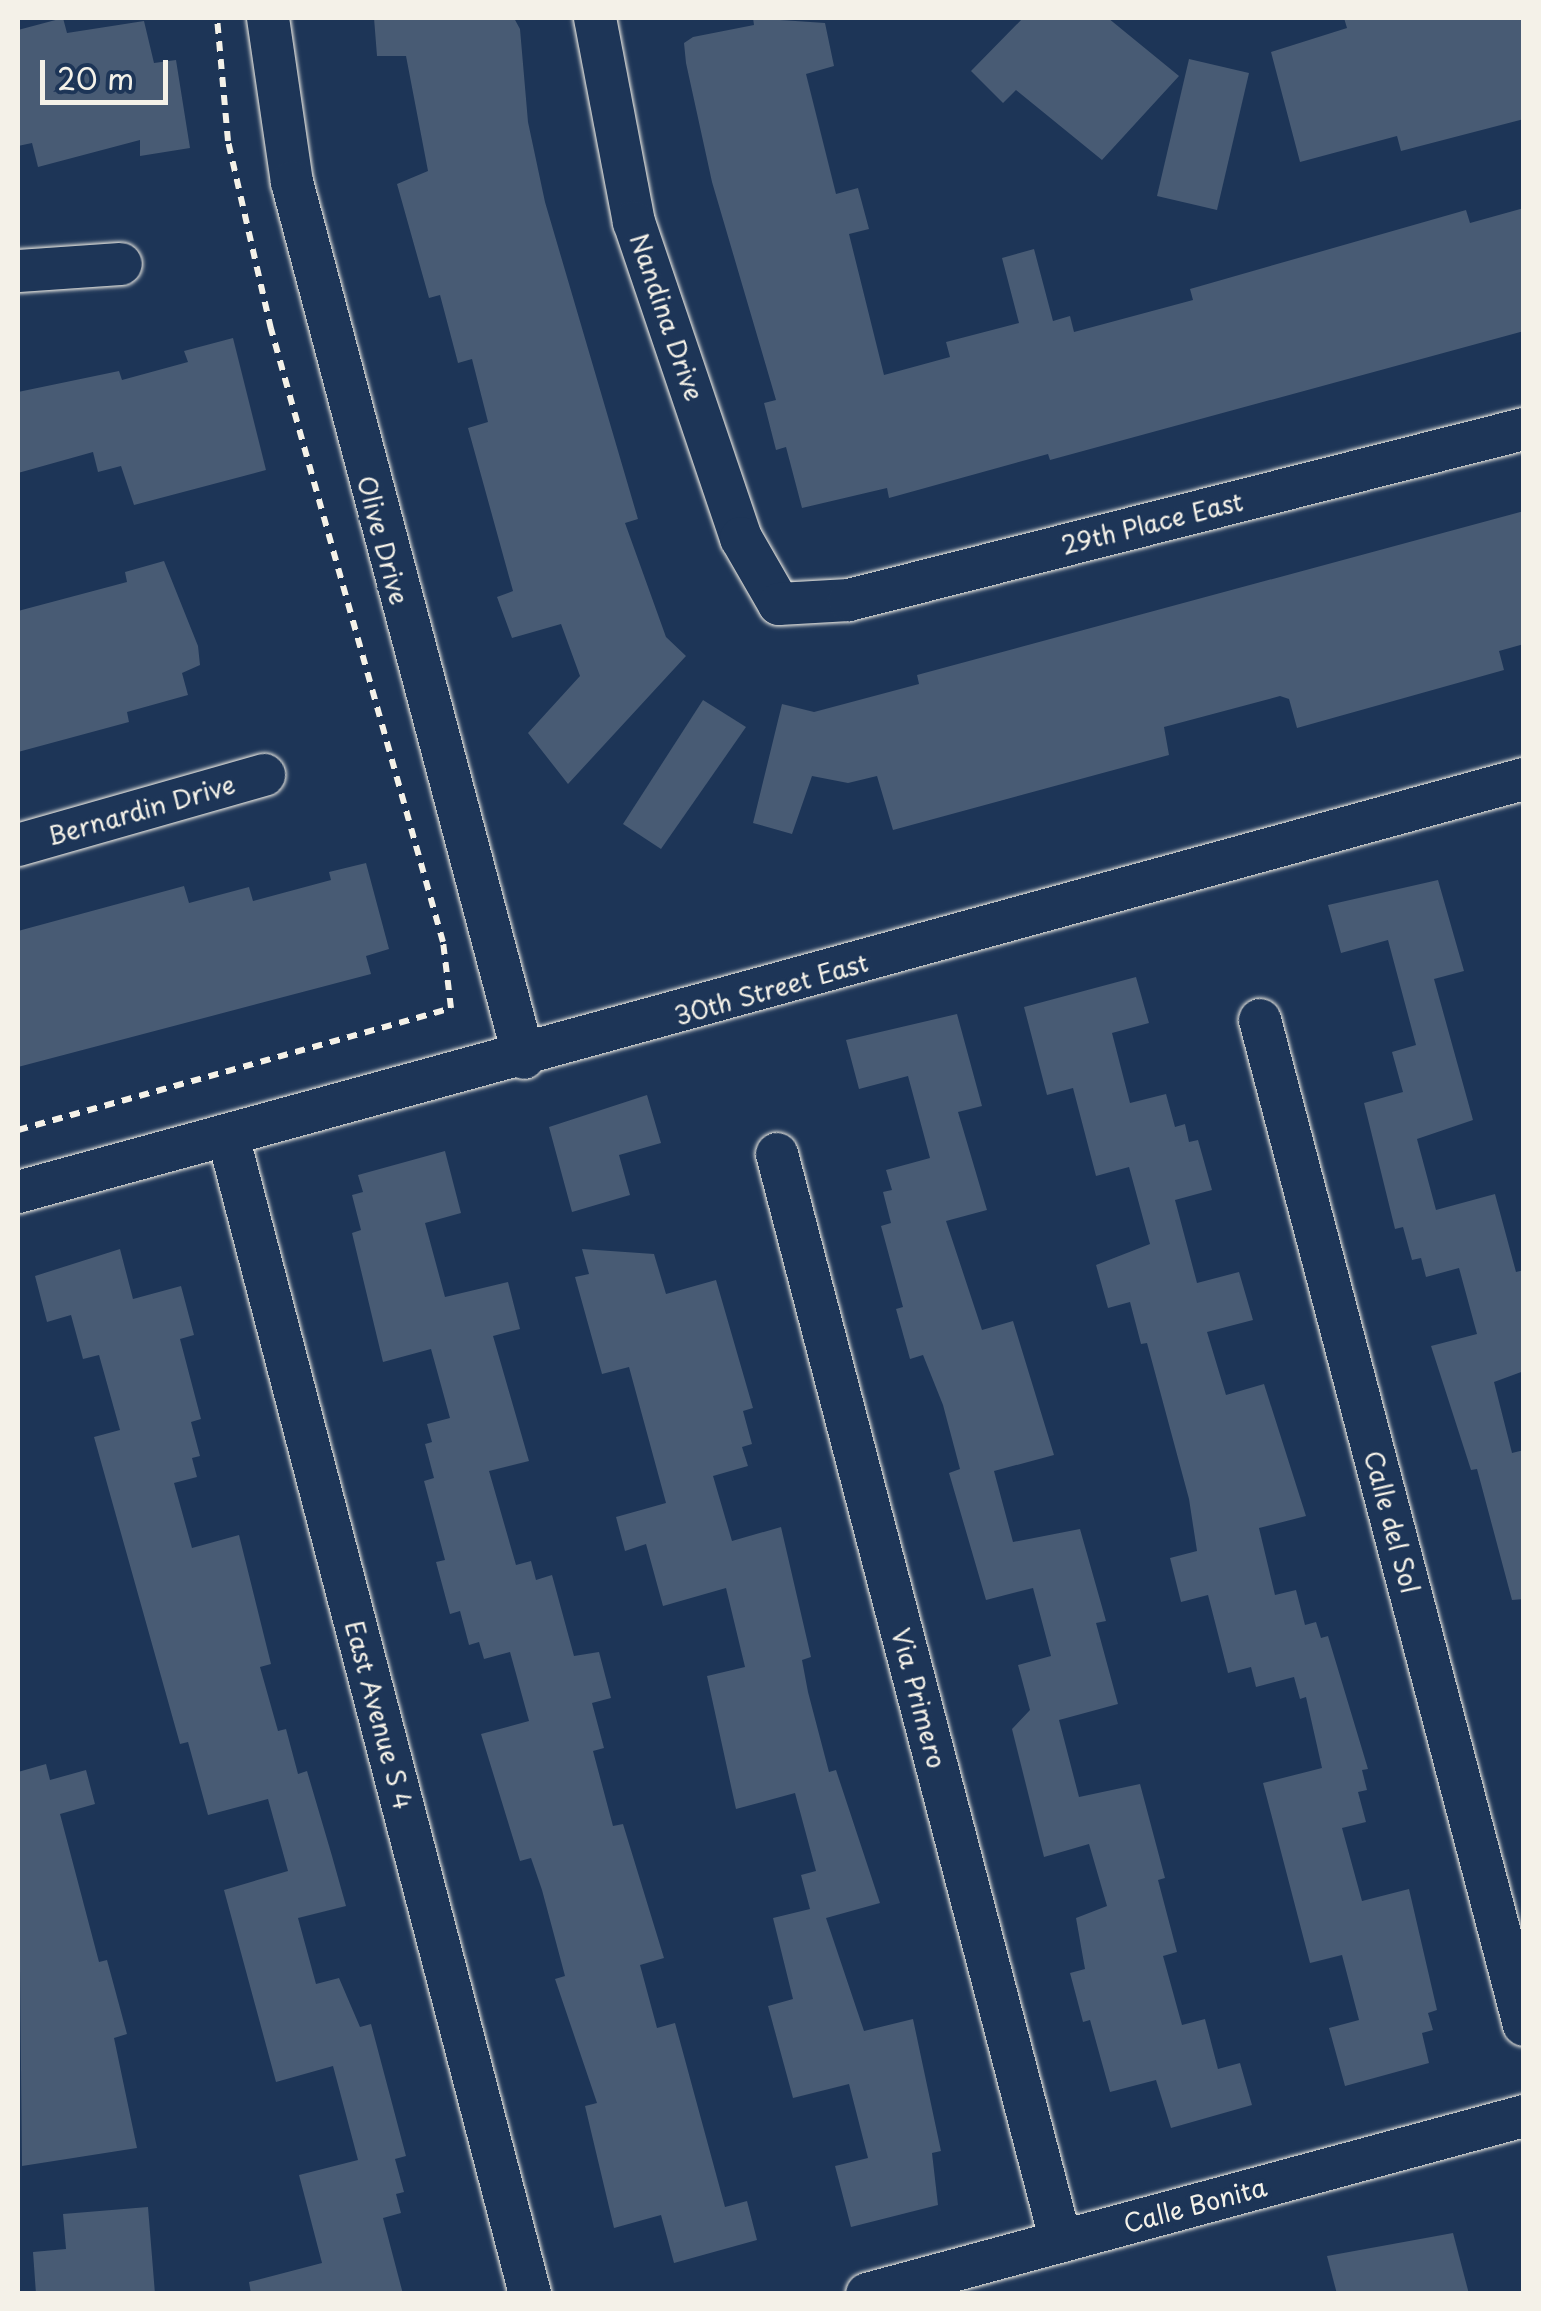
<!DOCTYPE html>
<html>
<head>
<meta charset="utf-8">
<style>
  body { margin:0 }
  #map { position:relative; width:1541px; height:2311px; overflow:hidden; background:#1d3557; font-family:"Playpen Sans",sans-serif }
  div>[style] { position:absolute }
  .building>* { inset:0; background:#485b74 }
  .path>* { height:6px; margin-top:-3px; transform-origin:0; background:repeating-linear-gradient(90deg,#f4f1e8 0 10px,transparent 0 18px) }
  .roads { filter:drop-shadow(0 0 2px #f4f1e8) drop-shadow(0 0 2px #f4f1e8) }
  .street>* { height:42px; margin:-21px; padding:0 21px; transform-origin:21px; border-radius:21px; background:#1d3557 }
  span { translate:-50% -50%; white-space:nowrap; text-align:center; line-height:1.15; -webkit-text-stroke:9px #1d3557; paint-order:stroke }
  .street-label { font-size:25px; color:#f4f1e8 }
  .frame { position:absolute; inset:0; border:20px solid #f4f1e8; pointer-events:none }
  .scale { position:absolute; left:40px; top:60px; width:128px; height:45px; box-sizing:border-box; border:5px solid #f4f1e8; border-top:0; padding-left:12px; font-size:30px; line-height:35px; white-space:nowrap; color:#f4f1e8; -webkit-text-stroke:8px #1d3557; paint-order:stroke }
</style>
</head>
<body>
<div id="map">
  <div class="building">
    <div style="clip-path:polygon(63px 18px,67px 33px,144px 21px,154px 63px,176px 60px,190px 148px,140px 156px,140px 140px,38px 167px,32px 143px,18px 146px,18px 30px)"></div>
    <div style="clip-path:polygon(374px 18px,514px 18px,520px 29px,528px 122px,545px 202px,638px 519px,625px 523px,666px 637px,686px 656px,568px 784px,528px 733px,580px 676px,561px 624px,512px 638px,497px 597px,513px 591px,468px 428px,488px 422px,472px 359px,458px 363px,440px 295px,429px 298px,397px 184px,428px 171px,406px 56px,377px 56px)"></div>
    <div style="clip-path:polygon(753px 18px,825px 23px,834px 66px,806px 74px,836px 194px,858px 188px,869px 229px,849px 234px,884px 375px,950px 357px,946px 342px,1019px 323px,1002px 258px,1034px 249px,1053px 321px,1070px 316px,1074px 332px,1193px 300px,1190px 289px,1466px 210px,1470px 223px,1524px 208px,1524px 331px,1050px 460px,1048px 454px,889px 498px,887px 488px,802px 508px,786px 447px,776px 450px,764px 403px,776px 400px,712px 182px,686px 63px,684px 43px,693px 37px,754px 25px)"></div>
    <div style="clip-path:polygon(1023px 18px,1108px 18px,1179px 76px,1102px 160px,1016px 90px,1003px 103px,971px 71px)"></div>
    <div style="clip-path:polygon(1344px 18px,1524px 18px,1524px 119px,1401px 151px,1397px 136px,1300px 162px,1271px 52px,1347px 28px)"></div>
    <div style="clip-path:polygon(1189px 59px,1249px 73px,1217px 210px,1157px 196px)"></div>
    <div style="clip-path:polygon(233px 338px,266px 470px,134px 505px,121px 466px,98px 472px,93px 452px,18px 473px,18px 392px,119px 371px,122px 380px,188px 362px,184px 351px)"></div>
    <div style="clip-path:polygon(1524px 511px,1524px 644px,1499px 651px,1504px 670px,1297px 728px,1289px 699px,1280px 696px,1164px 727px,1169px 755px,893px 830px,877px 776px,848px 783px,812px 776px,792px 834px,753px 823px,782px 704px,814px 712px,919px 684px,917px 675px)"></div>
    <div style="clip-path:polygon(164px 561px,198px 646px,200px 665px,182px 673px,188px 695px,127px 712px,129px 722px,18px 752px,18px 611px,127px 582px,125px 572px)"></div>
    <div style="clip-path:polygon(703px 700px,746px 727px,661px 849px,623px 824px)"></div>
    <div style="clip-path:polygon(366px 863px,389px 949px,366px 956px,371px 974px,18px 1067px,18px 931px,184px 886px,189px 903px,249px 887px,253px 901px,331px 880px,329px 872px)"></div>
    <div style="clip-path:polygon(1438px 880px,1464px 971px,1434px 979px,1473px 1120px,1417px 1139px,1436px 1210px,1495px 1194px,1516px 1272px,1524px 1270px,1524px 1371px,1494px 1382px,1512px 1453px,1524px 1450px,1524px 1599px,1512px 1600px,1477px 1469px,1471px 1470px,1431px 1346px,1477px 1334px,1459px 1268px,1426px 1277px,1421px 1258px,1412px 1260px,1403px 1227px,1395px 1229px,1364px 1103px,1403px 1092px,1392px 1052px,1416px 1045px,1388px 940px,1341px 953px,1328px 905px)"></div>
    <div style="clip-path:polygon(1136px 977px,1149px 1023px,1112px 1033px,1130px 1103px,1166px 1094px,1175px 1127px,1185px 1124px,1189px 1142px,1198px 1140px,1212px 1190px,1175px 1200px,1197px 1283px,1239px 1272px,1253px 1320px,1207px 1332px,1226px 1395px,1264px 1384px,1306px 1516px,1259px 1528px,1275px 1595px,1296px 1590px,1305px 1625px,1316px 1622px,1321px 1638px,1328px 1636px,1368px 1769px,1362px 1770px,1367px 1790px,1358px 1792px,1366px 1822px,1342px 1828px,1362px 1901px,1409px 1889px,1437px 2010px,1428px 2013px,1433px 2030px,1422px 2033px,1429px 2063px,1345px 2086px,1329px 2028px,1359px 2020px,1342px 1955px,1310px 1963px,1263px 1783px,1322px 1768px,1306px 1697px,1300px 1699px,1294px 1677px,1256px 1687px,1251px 1667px,1228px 1673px,1208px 1595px,1181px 1602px,1170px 1558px,1197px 1551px,1189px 1499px,1147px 1343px,1141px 1344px,1130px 1302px,1108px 1308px,1096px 1265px,1150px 1244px,1129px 1167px,1096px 1176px,1073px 1088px,1047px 1095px,1024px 1007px)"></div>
    <div style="clip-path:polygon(957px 1014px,982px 1106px,958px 1112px,987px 1210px,946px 1221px,982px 1330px,1013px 1321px,1054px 1455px,994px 1471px,1013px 1542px,1080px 1529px,1106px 1621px,1096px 1623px,1118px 1704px,1059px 1720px,1079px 1797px,1140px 1784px,1165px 1878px,1158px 1880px,1177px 1952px,1163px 1956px,1182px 2025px,1205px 2019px,1218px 2069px,1240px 2063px,1252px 2105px,1171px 2128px,1156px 2080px,1110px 2092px,1090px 2020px,1083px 2022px,1070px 1973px,1085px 1969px,1076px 1918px,1107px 1906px,1089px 1844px,1044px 1857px,1012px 1729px,1030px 1710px,1018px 1665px,1051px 1656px,1033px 1588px,986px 1600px,949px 1473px,960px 1469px,943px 1405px,923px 1355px,910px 1359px,896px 1309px,903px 1307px,881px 1226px,891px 1223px,883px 1192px,892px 1190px,886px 1170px,930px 1158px,908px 1076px,859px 1089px,846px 1040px)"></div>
    <div style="clip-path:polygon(647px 1095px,661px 1143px,619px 1155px,630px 1195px,572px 1212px,549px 1127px)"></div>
    <div style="clip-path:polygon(445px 1151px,461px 1213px,425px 1223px,445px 1297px,508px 1282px,520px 1329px,493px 1336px,529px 1461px,489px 1471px,516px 1565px,531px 1561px,536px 1580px,552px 1575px,574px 1656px,599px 1652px,611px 1698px,592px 1703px,604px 1748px,593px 1751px,613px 1826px,623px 1824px,664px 1958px,640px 1965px,657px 2028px,675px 2023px,725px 2207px,747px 2201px,757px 2240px,674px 2263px,661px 2215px,614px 2228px,585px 2106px,597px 2103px,555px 1979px,565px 1976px,542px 1890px,531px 1858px,520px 1861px,481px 1734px,529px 1721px,510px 1652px,484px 1659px,479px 1642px,469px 1645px,460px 1611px,450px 1614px,436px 1562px,445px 1560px,424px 1481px,434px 1478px,425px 1444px,432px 1442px,427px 1424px,450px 1418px,431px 1349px,383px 1362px,352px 1233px,361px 1230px,352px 1195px,363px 1192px,358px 1175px)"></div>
    <div style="clip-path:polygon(120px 1249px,133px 1299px,181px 1286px,194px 1335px,180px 1339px,201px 1419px,191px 1422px,200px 1456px,192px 1458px,197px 1477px,174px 1483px,192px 1548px,239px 1535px,271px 1664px,260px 1667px,278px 1731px,286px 1729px,298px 1774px,307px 1771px,332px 1856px,346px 1906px,298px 1918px,316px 1984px,339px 1978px,360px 2027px,371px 2024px,406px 2156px,395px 2159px,404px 2192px,396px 2194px,401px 2213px,383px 2218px,403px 2294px,251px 2294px,249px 2282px,322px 2263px,299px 2175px,358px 2160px,333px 2066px,276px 2082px,224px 1890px,288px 1871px,268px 1799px,208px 1815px,188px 1742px,180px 1744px,94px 1437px,120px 1430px,99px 1355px,83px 1359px,71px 1315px,47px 1322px,35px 1276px)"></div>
    <div style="clip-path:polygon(582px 1249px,654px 1254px,666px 1294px,716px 1280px,753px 1408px,743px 1411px,752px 1444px,742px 1447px,748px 1466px,713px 1476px,732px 1541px,781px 1527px,811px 1657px,802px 1660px,808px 1692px,829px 1772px,836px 1770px,880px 1903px,826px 1918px,864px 2031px,913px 2019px,941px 2151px,932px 2153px,938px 2205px,851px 2227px,835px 2166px,868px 2158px,849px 2084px,793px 2098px,768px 2006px,793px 1999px,773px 1918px,810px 1909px,801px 1875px,816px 1871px,795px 1793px,736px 1809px,707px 1676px,745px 1667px,726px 1588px,663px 1606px,646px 1544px,625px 1551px,616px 1517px,666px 1503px,629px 1367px,602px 1374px,575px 1277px,589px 1274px)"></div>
    <div style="clip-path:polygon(46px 1764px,50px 1780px,86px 1770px,95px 1804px,60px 1814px,99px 1962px,107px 1960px,127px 2034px,114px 2038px,137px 2148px,22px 2166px,18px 1772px)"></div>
    <div style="clip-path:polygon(148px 2207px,155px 2294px,36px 2294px,33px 2252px,66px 2249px,63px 2214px)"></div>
    <div style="clip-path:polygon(1453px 2233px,1469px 2294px,1337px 2294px,1327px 2256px)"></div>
  </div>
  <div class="path">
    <div style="left:18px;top:1130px;width:450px;rotate:-15.7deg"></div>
    <div style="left:451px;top:1008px;width:66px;rotate:-96.9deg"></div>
    <div style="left:443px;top:942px;width:637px;rotate:-105.67deg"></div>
    <div style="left:271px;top:329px;width:193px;rotate:-102.9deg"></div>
    <div style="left:228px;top:141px;width:123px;rotate:-95.1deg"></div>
  </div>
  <div class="roads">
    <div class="street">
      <div style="left:268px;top:18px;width:166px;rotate:81.7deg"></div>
      <div style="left:292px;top:182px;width:906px;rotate:75.17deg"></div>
      <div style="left:595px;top:18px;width:208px;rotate:79.2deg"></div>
      <div style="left:634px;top:222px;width:334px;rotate:71.3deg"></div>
      <div style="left:741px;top:538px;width:76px;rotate:60.1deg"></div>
      <div style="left:779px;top:604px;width:70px;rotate:-3.3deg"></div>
      <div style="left:849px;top:600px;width:696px;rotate:-14.22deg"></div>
      <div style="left:18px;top:271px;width:103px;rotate:-3.9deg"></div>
      <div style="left:18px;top:845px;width:256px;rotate:-15.9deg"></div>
      <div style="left:1260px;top:1020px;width:1039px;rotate:75.28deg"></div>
      <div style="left:228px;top:1136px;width:1197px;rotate:75.38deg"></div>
      <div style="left:777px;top:1154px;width:1124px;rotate:75.37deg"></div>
      <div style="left:18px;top:1192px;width:1562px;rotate:-15.34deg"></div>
      <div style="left:867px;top:2294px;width:681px;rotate:-15.16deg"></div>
    </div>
  </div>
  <div class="street-label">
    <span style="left:667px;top:317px;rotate:71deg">Nandina Drive</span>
    <span style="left:1152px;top:523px;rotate:-14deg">29th Place East</span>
    <span style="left:383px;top:540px;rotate:75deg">Olive Drive</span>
    <span style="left:141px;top:810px;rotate:-16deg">Bernardin Drive</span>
    <span style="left:771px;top:989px;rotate:-16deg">30th Street East</span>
    <span style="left:1392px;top:1522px;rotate:75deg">Calle del Sol</span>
    <span style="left:919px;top:1698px;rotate:75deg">Via Primero</span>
    <span style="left:379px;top:1715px;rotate:75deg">East Avenue S 4</span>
    <span style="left:1195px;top:2205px;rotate:-15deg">Calle Bonita</span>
  </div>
  <div class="frame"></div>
  <div class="scale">20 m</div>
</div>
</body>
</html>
